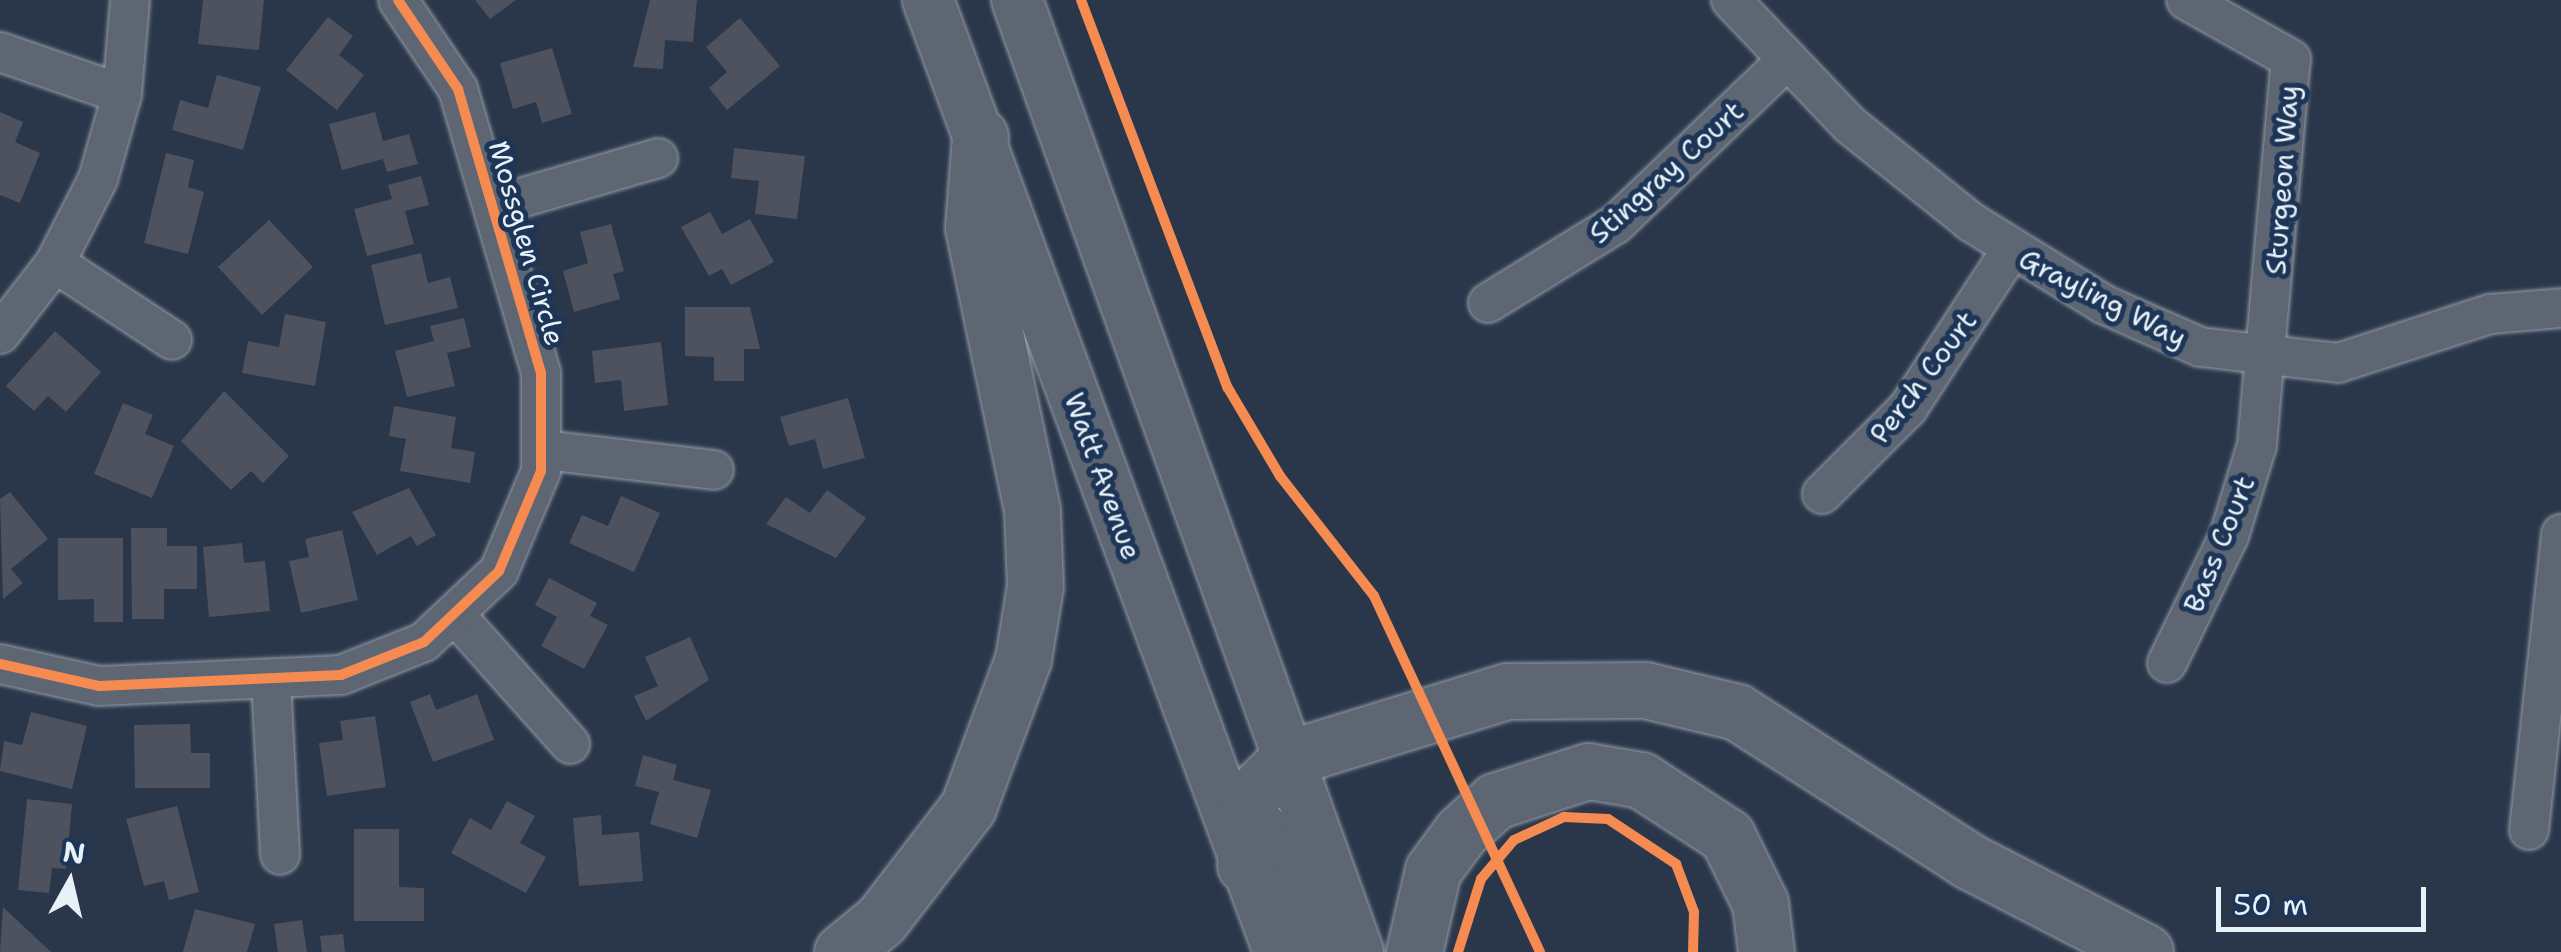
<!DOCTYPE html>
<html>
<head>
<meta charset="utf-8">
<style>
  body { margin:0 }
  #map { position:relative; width:2561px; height:952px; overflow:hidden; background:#2a374a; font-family:"Shantell Sans",sans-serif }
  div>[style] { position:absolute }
  .building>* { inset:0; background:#4d525e }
  .roads { filter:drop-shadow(0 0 2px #959da7) drop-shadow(0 0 2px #959da7) }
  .minor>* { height:38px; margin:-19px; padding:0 19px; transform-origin:19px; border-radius:19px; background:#5d6672 }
  .major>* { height:50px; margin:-25px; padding:0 25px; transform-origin:25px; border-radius:25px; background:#5d6672 }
  .highway>* { height:55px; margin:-27.5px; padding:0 27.5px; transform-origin:27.5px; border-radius:27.5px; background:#5d6672 }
  .cycleway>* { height:10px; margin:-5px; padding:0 5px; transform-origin:5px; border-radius:5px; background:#f68b52 }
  span { translate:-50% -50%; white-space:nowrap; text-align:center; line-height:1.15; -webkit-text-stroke:10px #1d3557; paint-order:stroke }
  .street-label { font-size:28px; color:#e8f1f8 }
  .north { position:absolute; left:20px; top:832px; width:100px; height:100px; -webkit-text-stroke:8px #1d3557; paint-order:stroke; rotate:8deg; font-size:28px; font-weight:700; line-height:40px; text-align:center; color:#e8f1f8 }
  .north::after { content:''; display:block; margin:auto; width:35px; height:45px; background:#e8f1f8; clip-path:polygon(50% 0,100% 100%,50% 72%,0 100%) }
  .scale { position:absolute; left:2216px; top:887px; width:210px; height:45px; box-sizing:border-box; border:5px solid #e8f1f8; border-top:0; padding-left:12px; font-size:30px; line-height:35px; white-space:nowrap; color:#e8f1f8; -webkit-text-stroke:8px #1d3557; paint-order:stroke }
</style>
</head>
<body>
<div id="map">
  <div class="building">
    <div style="clip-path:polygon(203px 0,264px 0,259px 50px,198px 44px)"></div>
    <div style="clip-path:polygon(475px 0,516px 0,490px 19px)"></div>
    <div style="clip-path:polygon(650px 0,697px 0,693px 42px,665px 40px,663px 69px,633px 67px)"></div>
    <div style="clip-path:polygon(328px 17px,353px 36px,339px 55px,364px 75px,337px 110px,286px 70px)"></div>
    <div style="clip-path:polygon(740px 18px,780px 66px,727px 110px,709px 88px,727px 72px,706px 47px)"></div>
    <div style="clip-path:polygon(552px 48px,572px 114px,542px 123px,536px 102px,513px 109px,500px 63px)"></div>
    <div style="clip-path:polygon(217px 75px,261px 87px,243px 150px,172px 130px,180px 100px,208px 108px)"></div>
    <div style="clip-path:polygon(0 112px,23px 122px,15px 142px,40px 153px,20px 203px,0 195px)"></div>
    <div style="clip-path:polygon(375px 112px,383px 141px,409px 134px,418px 164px,387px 172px,383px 159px,342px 170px,329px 124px)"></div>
    <div style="clip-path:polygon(734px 148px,805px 156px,797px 219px,755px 214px,759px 181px,731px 178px)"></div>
    <div style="clip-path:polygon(166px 153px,194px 160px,188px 187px,204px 192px,188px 254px,144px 243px)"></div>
    <div style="clip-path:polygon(421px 176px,429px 205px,405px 211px,414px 244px,367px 256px,354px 209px,392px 199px,388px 185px)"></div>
    <div style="clip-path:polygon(710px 212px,722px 234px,750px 219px,774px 262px,731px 285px,722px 269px,709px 276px,681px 227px)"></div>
    <div style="clip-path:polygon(269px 220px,313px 267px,262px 315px,218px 267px)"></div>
    <div style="clip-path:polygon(611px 224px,624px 271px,613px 274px,620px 299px,574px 312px,563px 271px,588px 263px,580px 232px)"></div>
    <div style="clip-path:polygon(421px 253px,428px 283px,450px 277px,458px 308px,385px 325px,371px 265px)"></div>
    <div style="clip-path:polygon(685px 307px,750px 307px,760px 349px,744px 349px,744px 381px,714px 381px,714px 357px,685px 356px)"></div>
    <div style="clip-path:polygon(285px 314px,326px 322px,315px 386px,242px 373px,248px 341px,279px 347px)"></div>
    <div style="clip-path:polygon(464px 318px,471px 347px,447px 353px,455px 386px,407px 397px,395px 351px,434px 341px,430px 326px)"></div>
    <div style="clip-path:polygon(55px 331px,101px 372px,66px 412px,48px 396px,34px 411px,6px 386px)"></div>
    <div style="clip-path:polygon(661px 342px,668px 405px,624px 411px,621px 380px,595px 383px,592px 351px)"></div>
    <div style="clip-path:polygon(224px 391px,289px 456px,263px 483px,251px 471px,231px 490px,181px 441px)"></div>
    <div style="clip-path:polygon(848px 398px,865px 458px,823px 469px,815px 439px,789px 446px,780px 417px)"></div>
    <div style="clip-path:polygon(123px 403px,153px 415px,145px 434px,174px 446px,152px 498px,94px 474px)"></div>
    <div style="clip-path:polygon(394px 406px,456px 417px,451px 448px,475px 452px,470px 483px,400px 471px,406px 439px,389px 436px)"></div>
    <div style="clip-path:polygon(409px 488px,436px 535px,417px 546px,411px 536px,377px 555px,352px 512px)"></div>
    <div style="clip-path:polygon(827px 490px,866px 518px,836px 558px,766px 524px,786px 497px,810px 513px)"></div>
    <div style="clip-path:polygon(10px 492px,48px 539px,11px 569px,23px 583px,3px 599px,0 499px)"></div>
    <div style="clip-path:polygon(621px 496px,660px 513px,634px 572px,569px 543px,582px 515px,608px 526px)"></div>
    <div style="clip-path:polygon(131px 528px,167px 528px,167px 546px,197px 546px,197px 589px,164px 589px,164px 619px,132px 619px)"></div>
    <div style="clip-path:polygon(342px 530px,358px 600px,301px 613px,289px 561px,309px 557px,305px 539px)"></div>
    <div style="clip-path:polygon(58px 538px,123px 538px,123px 622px,94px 622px,94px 599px,58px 600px)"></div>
    <div style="clip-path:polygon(242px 543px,244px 563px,265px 561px,270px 611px,209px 617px,203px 547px)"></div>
    <div style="clip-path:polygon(549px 578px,597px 603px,590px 616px,608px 625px,584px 669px,541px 646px,557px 617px,535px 605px)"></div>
    <div style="clip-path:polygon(690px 637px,709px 680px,646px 721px,634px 696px,658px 686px,645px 657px)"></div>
    <div style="clip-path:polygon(430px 694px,436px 710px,477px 694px,494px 740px,433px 762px,410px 702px)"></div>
    <div style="clip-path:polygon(31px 712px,87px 726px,72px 789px,0 771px,4px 741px,22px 745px)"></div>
    <div style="clip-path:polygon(375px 716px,386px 787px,327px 796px,319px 743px,343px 740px,340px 721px)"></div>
    <div style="clip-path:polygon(190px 724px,191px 753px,210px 753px,210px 788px,135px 788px,134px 725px)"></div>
    <div style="clip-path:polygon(643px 755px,677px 765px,673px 780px,711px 790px,697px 838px,650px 824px,659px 792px,635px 786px)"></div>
    <div style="clip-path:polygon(27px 799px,72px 804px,66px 869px,52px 868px,49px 893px,18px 890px)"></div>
    <div style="clip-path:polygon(507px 801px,535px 816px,520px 843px,546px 857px,526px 893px,451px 853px,470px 818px,491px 830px)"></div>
    <div style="clip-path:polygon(177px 806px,199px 892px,169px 900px,164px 881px,144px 886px,126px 819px)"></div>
    <div style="clip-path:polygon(601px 815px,602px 835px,639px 832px,643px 881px,579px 886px,573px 818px)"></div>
    <div style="clip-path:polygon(354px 829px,399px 829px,399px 887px,424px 888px,424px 921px,354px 921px)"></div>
    <div style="clip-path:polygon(3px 907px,51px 952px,0 952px)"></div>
    <div style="clip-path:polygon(195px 909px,255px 924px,247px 952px,183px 952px)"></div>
    <div style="clip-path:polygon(302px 920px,307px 952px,278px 952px,274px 924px)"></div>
    <div style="clip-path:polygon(343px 934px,345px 952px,322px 952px,320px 936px)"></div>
  </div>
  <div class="roads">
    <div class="minor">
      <div style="left:1731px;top:0;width:173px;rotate:46.4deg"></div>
      <div style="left:1850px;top:125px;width:155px;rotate:38.7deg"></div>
      <div style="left:1971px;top:222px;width:155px;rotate:31.8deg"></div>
      <div style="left:2103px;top:304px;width:106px;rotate:23.9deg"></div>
      <div style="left:2200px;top:347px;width:139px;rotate:6.6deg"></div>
      <div style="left:2338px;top:363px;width:160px;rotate:-17.9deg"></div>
      <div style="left:2490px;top:314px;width:71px;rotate:-4.8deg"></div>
      <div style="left:0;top:52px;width:129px;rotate:19deg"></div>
      <div style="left:493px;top:206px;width:172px;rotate:-16.2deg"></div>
      <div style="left:55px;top:263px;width:140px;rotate:33.3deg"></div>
      <div style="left:1488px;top:303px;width:150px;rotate:-31.7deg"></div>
      <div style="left:1616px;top:224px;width:234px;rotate:-43.8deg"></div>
      <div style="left:0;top:334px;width:90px;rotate:-52.2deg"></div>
      <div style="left:55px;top:263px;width:94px;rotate:-62.9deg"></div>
      <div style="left:98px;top:179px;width:88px;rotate:-74.2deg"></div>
      <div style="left:122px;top:94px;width:94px;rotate:-85.1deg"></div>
      <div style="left:545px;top:450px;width:170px;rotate:6.7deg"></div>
      <div style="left:1822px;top:494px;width:122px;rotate:-45deg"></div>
      <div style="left:1908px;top:408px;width:189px;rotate:-56.9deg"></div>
      <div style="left:457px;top:617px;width:170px;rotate:48.3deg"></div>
      <div style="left:2167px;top:663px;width:141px;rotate:-64deg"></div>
      <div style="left:2229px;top:536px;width:95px;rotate:-72.9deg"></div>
      <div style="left:2257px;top:445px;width:387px;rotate:-85deg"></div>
      <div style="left:2291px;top:59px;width:120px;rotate:-150.7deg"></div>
      <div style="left:0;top:664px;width:101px;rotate:12.5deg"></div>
      <div style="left:99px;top:686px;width:242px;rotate:-2.6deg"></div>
      <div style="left:341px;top:675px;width:89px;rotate:-21.7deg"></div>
      <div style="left:424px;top:642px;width:103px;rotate:-43.4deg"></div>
      <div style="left:499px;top:571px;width:108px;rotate:-67.2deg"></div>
      <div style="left:541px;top:471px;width:98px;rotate:-90deg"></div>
      <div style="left:541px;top:373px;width:296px;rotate:-106.3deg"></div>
      <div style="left:458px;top:89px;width:107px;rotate:-124deg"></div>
      <div style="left:271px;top:681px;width:174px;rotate:87deg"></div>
      <div style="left:1241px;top:792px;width:69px;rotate:51.5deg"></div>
      <div style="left:1284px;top:846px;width:114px;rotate:68.9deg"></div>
      <div style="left:2529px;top:830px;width:298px;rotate:-83.8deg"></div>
    </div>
    <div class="major">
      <div style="left:928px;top:0;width:1015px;rotate:69.76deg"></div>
      <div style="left:1017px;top:0;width:1011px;rotate:70.29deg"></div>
    </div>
    <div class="highway">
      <div style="left:1245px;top:865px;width:65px;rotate:-88.2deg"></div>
      <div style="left:1247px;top:800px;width:59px;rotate:-45deg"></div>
      <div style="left:1289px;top:758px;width:228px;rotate:-17.1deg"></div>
      <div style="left:1507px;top:691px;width:138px;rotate:-0.4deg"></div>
      <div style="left:1645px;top:690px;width:95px;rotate:13.4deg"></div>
      <div style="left:1737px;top:712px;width:276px;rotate:32.7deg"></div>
      <div style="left:1969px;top:861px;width:198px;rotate:27.3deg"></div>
      <div style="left:842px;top:952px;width:50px;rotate:-39.4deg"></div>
      <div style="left:881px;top:920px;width:143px;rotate:-52.4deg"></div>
      <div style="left:968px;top:807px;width:158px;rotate:-69.6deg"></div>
      <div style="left:1023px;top:659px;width:74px;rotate:-80.7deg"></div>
      <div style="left:1035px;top:586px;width:76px;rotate:-92.3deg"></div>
      <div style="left:1032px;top:510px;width:289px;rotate:-101.8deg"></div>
      <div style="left:973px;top:227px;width:91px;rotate:-85.6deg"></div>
      <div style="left:1414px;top:952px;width:84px;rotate:-77deg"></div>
      <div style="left:1433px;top:870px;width:47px;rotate:-53.6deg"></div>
      <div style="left:1461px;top:832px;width:46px;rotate:-42.4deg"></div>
      <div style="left:1495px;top:801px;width:98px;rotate:-17.9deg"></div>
      <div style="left:1588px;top:771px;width:54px;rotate:9.6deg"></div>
      <div style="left:1641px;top:780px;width:103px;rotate:33.1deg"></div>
      <div style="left:1727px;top:836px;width:75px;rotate:63.8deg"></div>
      <div style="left:1760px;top:903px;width:49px;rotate:83deg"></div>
    </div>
  </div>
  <div class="cycleway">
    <div style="left:1081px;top:0;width:415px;rotate:69.3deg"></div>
    <div style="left:1228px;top:388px;width:102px;rotate:59.4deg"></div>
    <div style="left:1280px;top:476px;width:152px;rotate:51.9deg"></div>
    <div style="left:1374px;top:596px;width:393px;rotate:65deg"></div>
    <div style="left:0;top:664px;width:101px;rotate:12.5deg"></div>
    <div style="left:99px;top:686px;width:242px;rotate:-2.6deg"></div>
    <div style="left:341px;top:675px;width:89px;rotate:-21.7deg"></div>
    <div style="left:424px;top:642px;width:103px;rotate:-43.4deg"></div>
    <div style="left:499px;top:571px;width:108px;rotate:-67.2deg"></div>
    <div style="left:541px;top:471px;width:98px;rotate:-90deg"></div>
    <div style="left:541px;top:373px;width:296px;rotate:-106.3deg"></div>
    <div style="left:458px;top:89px;width:107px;rotate:-124deg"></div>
    <div style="left:1458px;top:952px;width:77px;rotate:-72.5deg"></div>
    <div style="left:1481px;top:879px;width:51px;rotate:-49.8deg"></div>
    <div style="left:1514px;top:840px;width:55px;rotate:-24.7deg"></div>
    <div style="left:1564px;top:817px;width:44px;rotate:2.6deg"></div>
    <div style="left:1608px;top:819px;width:82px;rotate:33.5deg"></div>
    <div style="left:1676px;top:864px;width:51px;rotate:69.4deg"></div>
    <div style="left:1694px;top:912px;width:40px;rotate:91.4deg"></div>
  </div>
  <div class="street-label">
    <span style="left:1666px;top:172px;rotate:-42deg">Stingray Court</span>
    <span style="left:2282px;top:180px;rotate:-86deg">Sturgeon Way</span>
    <span style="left:527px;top:243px;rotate:74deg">Mossglen Circle</span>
    <span style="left:2103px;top:298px;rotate:27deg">Grayling Way</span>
    <span style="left:1923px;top:377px;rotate:-53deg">Perch Court</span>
    <span style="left:1103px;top:476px;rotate:70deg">Watt Avenue</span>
    <span style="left:2219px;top:544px;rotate:-68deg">Bass Court</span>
  </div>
  <div class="north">N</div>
  <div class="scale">50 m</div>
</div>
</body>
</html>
